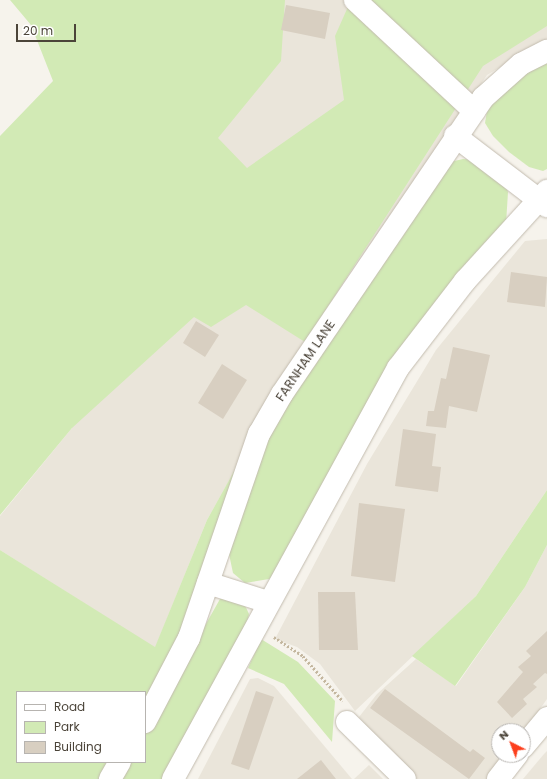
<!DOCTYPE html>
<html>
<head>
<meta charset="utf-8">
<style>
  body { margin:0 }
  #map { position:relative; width:547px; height:779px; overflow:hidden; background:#f6f3ec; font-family:Poppins,sans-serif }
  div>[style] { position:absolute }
  .residential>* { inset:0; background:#eae5da }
  .green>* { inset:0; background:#d2eab5 }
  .building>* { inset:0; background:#d8cfc1 }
  .path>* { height:2.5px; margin-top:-1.25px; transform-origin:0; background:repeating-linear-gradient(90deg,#c4b79f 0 2px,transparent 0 4px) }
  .roads { filter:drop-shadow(0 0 1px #c2bbae) drop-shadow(0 0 1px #c2bbae) }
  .minor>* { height:22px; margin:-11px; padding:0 11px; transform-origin:11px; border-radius:11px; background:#fff }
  span { translate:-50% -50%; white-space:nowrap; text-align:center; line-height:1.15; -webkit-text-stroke:3px #fff; paint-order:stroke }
  .street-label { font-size:13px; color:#4b4439 }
  .legend { position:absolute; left:16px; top:691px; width:130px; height:72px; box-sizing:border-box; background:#fff; border:1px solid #b7b4b0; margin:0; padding:5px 7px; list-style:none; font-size:12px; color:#4b4439 }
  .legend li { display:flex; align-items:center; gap:8px; height:20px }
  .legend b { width:20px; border:1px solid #b7b4b0 }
  .north { position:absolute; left:491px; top:723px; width:40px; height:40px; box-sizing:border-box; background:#fff; border:1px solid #b7b4b0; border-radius:50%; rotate:318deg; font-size:11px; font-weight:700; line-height:16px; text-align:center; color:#4b4439 }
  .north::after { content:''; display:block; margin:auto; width:14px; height:18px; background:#fc3f1d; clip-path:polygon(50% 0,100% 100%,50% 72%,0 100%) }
  .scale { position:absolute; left:16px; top:24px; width:60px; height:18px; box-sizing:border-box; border:2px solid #4b4439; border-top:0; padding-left:5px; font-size:12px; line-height:14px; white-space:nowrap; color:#4b4439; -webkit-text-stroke:3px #fff; paint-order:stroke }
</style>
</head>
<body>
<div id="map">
  <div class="residential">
    <div style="clip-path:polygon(18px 0,547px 0,547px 39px,487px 75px,304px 347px,207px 520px,155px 648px,0 550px,0 516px,72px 428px,66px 91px)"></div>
    <div style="clip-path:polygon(547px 239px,547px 490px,476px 596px,355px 711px,320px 664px,297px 647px,275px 639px,367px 464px,436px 350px,525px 241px)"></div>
    <div style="clip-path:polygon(547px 545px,547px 699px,523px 733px,499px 731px,499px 755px,508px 755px,490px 779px,417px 779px,376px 739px,359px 717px,377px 694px,416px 659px,456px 686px,525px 587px)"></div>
    <div style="clip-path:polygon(258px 678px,274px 686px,352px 779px,198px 779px,250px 679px)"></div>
    <div style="clip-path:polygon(547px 751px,547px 779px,523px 779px,544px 754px)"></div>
    <div style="clip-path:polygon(369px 765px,383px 779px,354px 779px)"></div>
  </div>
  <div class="green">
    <div style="clip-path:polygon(10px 0,285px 0,281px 61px,218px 138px,247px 168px,344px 100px,335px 36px,351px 0,547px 0,547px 26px,483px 66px,305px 342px,246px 305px,211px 327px,194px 317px,72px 428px,0 515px,0 136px,53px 81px,31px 25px)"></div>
    <div style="clip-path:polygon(547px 56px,547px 169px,543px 171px,529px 167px,509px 152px,493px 136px,485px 123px,488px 105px)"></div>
    <div style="clip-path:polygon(463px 159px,478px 160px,500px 173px,508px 192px,506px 224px,477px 261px,283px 570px,269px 579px,245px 583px,233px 573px,229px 554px,271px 430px,450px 162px)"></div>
    <div style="clip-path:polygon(248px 446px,204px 590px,145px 712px,145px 692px,17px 692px,17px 762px,116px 762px,106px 779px,0 779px,0 550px,155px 647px,207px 520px)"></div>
    <div style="clip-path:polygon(547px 490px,547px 545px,525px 587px,455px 686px,412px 656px,476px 596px)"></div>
    <div style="clip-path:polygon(234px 597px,243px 601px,249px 614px,247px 625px,166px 779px,116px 779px,127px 762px,145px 762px,145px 732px,220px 599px)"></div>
    <div style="clip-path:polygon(261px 639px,298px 662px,335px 701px,332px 742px,284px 684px,248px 668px)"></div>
  </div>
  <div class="building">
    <div style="clip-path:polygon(286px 5px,330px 13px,325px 39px,281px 30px)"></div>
    <div style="clip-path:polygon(511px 272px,547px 277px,545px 307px,507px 302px)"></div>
    <div style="clip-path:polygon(196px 321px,219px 335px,205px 357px,183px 343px)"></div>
    <div style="clip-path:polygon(453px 347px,490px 355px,477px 412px,449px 406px,446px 428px,426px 426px,428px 411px,434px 411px,441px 378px,446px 379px)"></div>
    <div style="clip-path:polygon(222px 364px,247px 380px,223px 419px,198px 403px)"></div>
    <div style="clip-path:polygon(403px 429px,436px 434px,432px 466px,441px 467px,438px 492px,395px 486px)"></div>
    <div style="clip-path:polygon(359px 503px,405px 509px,395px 582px,351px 576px)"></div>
    <div style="clip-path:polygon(318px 592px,355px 592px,358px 650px,319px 650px)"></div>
    <div style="clip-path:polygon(547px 631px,547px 674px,545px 673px,533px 684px,537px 687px,523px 699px,527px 704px,512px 718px,497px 702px,523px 672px,518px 667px,531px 656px,526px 651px)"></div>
    <div style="clip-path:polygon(385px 689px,470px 752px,473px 749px,485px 758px,469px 779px,370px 708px)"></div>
    <div style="clip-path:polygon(256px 691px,274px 697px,249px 770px,231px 764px)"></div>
    <div style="clip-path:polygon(321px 760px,336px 779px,297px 779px)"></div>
  </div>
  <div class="path">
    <div style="left:274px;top:637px;width:35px;rotate:33deg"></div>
    <div style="left:303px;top:656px;width:60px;rotate:48.4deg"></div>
  </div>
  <div class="roads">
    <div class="minor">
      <div style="left:355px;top:0;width:163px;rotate:43deg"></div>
      <div style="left:455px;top:136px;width:116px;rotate:37.3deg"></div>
      <div style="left:208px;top:583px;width:63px;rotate:17.6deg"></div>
      <div style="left:145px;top:722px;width:95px;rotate:-62.4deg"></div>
      <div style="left:189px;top:638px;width:216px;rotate:-71.1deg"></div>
      <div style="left:259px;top:434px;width:46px;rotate:-60.1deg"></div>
      <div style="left:282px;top:394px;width:358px;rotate:-55.8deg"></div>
      <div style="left:483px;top:98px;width:51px;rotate:-41.8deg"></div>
      <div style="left:521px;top:64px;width:29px;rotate:-27deg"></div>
      <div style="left:347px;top:722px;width:81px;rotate:44.5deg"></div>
      <div style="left:523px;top:747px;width:38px;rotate:-50deg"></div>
      <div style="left:110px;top:779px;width:20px;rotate:-60deg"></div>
      <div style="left:173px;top:779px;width:469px;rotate:-61.3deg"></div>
      <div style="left:398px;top:368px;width:110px;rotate:-52.4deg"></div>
      <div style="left:465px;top:281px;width:122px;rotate:-47.7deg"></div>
      <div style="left:498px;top:779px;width:31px;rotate:-52deg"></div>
    </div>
  </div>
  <div class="street-label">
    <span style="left:306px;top:361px;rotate:-56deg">FARNHAM LANE</span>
  </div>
  <ul class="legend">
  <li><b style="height:5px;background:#fff"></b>Road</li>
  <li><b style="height:11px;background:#d2eab5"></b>Park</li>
  <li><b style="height:11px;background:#d8cfc1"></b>Building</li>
  </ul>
  <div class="north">N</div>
  <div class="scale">20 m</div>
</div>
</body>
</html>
